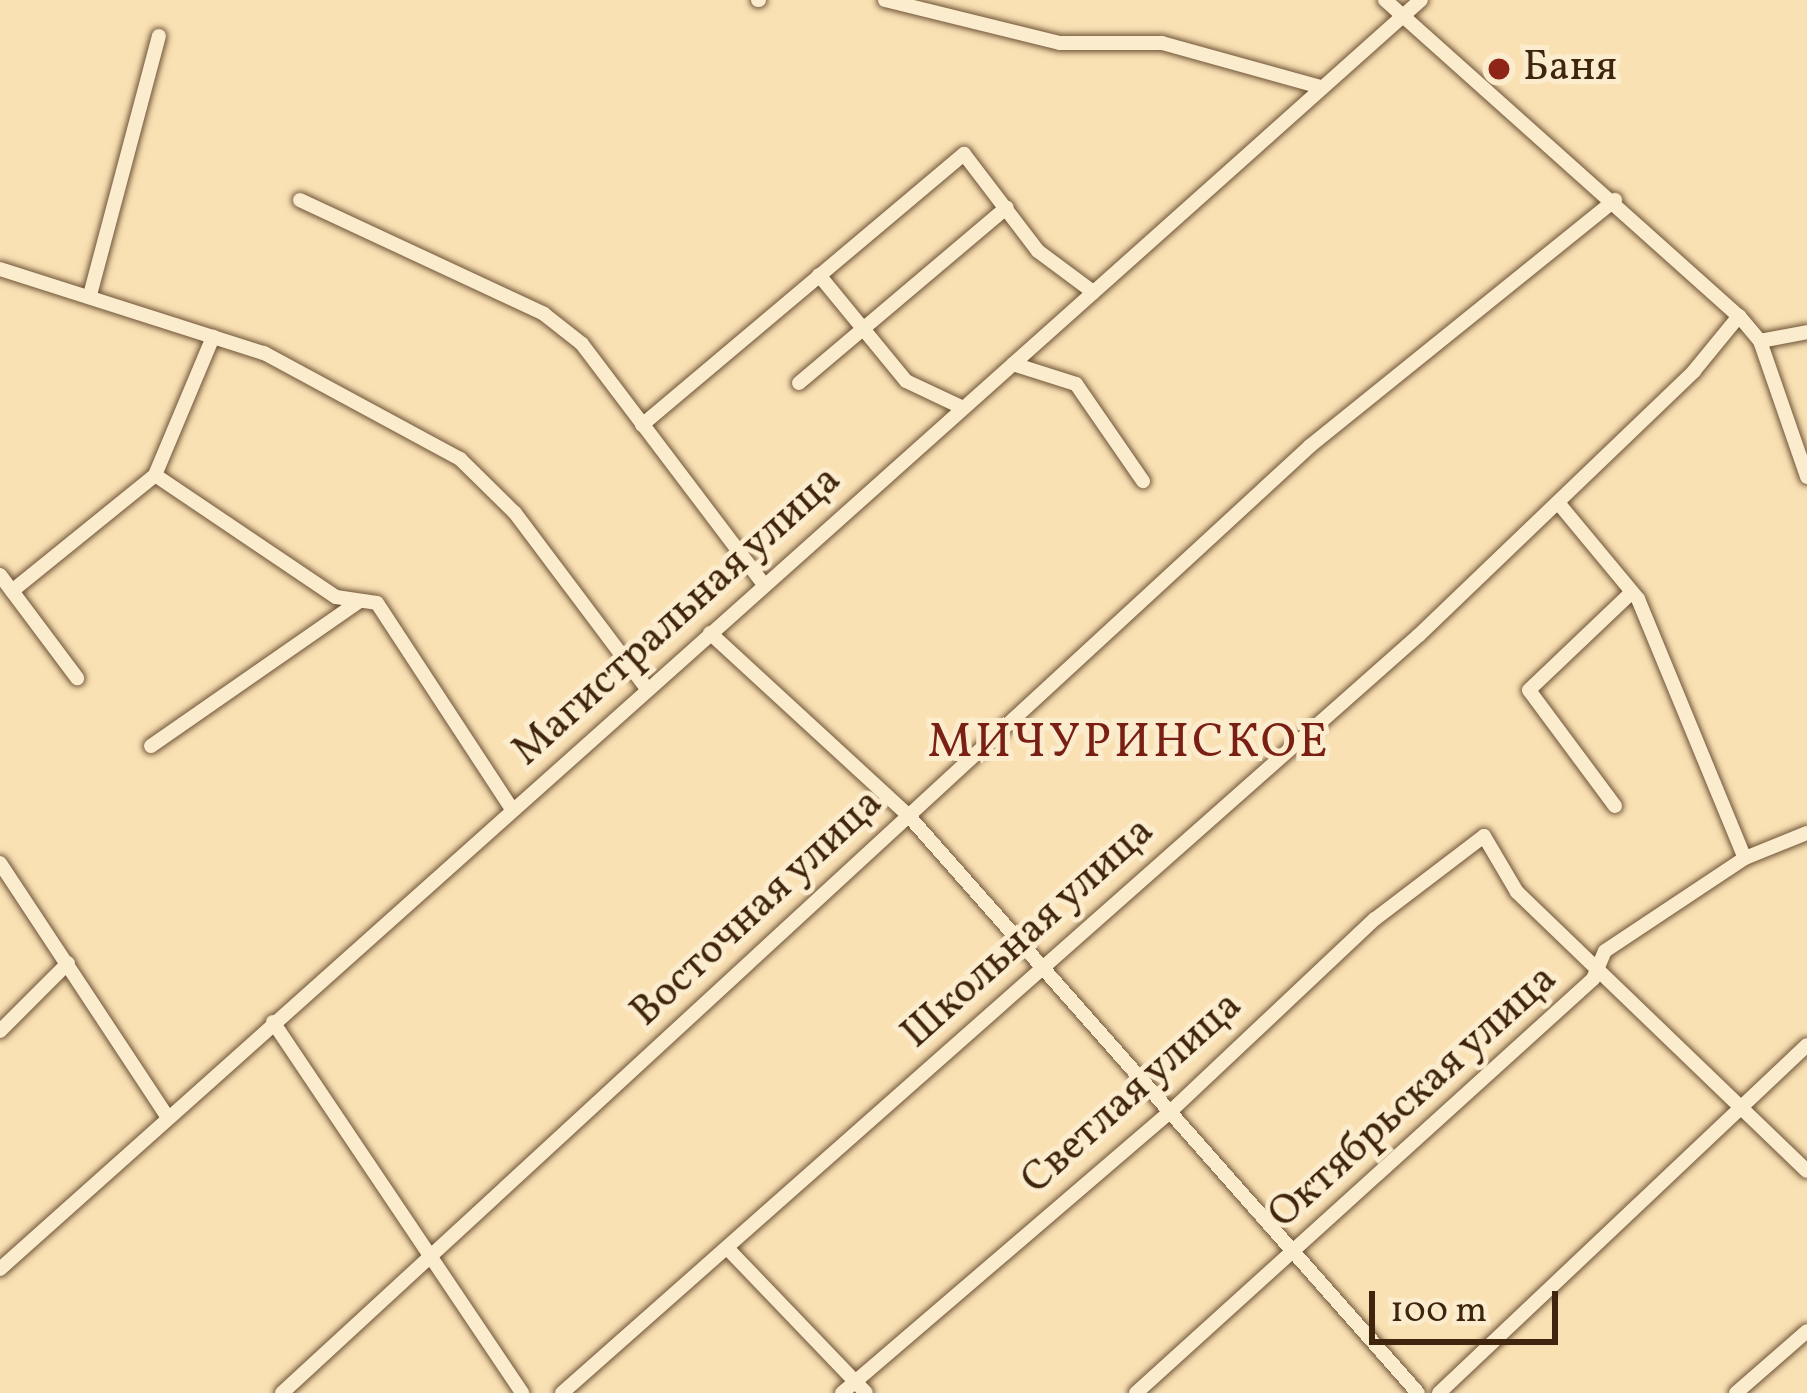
<!DOCTYPE html>
<html>
<head>
<meta charset="utf-8">
<style>
  body { margin:0 }
  #map { position:relative; width:1807px; height:1393px; overflow:hidden; background:#fae1b4; font-family:Vollkorn,serif }
  div>[style] { position:absolute }
  .roads { filter:drop-shadow(0 0 3px #6e5437) drop-shadow(0 0 3px #6e5437) }
  .minor>* { height:14px; margin:-7px; padding:0 7px; transform-origin:7px; border-radius:7px; background:#fcecce }
  .dots>* { width:33px; height:33px; translate:-50% -50%; box-sizing:border-box; border:6px solid #fcecce; border-radius:50% }
  span { translate:-50% -50%; white-space:nowrap; text-align:center; line-height:1.15; -webkit-text-stroke:10px #fcecce; paint-order:stroke }
  .poi-label { font-size:42px; color:#3f250d }
  .left { translate:0 -50%; text-align:left }
  .street-label { font-size:42px; color:#3f250d }
  .quarter-label { font-size:48px; color:#7a1f14; letter-spacing:3px }
  .scale { position:absolute; left:1369px; top:1291px; width:189px; height:54px; box-sizing:border-box; border:6px solid #3f250d; border-top:0; padding-left:15px; font-size:36px; line-height:42px; white-space:nowrap; color:#3f250d; -webkit-text-stroke:9px #fcecce; paint-order:stroke }
</style>
</head>
<body>
<div id="map">
  <div class="roads">
    <div class="minor">
      <div style="left:758px;top:0;width:1px"></div>
      <div style="left:885px;top:0;width:180px;rotate:13.8deg"></div>
      <div style="left:1060px;top:43px;width:102px"></div>
      <div style="left:1162px;top:43px;width:165px;rotate:15.5deg"></div>
      <div style="left:1385px;top:0;width:475px;rotate:41.8deg"></div>
      <div style="left:1739px;top:316px;width:33px;rotate:50deg"></div>
      <div style="left:1760px;top:341px;width:144px;rotate:70.9deg"></div>
      <div style="left:300px;top:200px;width:269px;rotate:25deg"></div>
      <div style="left:544px;top:314px;width:48px;rotate:38.3deg"></div>
      <div style="left:582px;top:344px;width:302px;rotate:52.9deg"></div>
      <div style="left:0;top:269px;width:277px;rotate:17.7deg"></div>
      <div style="left:264px;top:353px;width:223px;rotate:28.4deg"></div>
      <div style="left:460px;top:459px;width:77px;rotate:44.5deg"></div>
      <div style="left:515px;top:513px;width:220px;rotate:53.1deg"></div>
      <div style="left:819px;top:275px;width:137px;rotate:50.6deg"></div>
      <div style="left:906px;top:381px;width:63px;rotate:25.3deg"></div>
      <div style="left:90px;top:295px;width:268px;rotate:-75.1deg"></div>
      <div style="left:1760px;top:341px;width:48px;rotate:-10.8deg"></div>
      <div style="left:1013px;top:364px;width:66px;rotate:17.6deg"></div>
      <div style="left:1076px;top:384px;width:118px;rotate:55.4deg"></div>
      <div style="left:799px;top:383px;width:272px;rotate:-40.2deg"></div>
      <div style="left:642px;top:425px;width:421px;rotate:-40.1deg"></div>
      <div style="left:964px;top:154px;width:122px;rotate:52.7deg"></div>
      <div style="left:1038px;top:251px;width:69px;rotate:36.7deg"></div>
      <div style="left:155px;top:475px;width:150px;rotate:-67.2deg"></div>
      <div style="left:1560px;top:505px;width:122px;rotate:50.3deg"></div>
      <div style="left:1638px;top:599px;width:280px;rotate:67.6deg"></div>
      <div style="left:0;top:575px;width:129px;rotate:53.2deg"></div>
      <div style="left:12px;top:591px;width:184px;rotate:-39deg"></div>
      <div style="left:155px;top:475px;width:218px;rotate:34deg"></div>
      <div style="left:336px;top:597px;width:41px;rotate:8.3deg"></div>
      <div style="left:377px;top:603px;width:246px;rotate:56.8deg"></div>
      <div style="left:710px;top:633px;width:268px;rotate:42.6deg"></div>
      <div style="left:907px;top:814px;width:772px;rotate:48.57deg"></div>
      <div style="left:151px;top:746px;width:251px;rotate:-34.8deg"></div>
      <div style="left:1615px;top:806px;width:144px;rotate:-126.6deg"></div>
      <div style="left:1529px;top:690px;width:142px;rotate:-43.6deg"></div>
      <div style="left:0;top:863px;width:303px;rotate:56.6deg"></div>
      <div style="left:273px;top:1022px;width:447px;rotate:56.1deg"></div>
      <div style="left:0;top:1031px;width:96px;rotate:-45deg"></div>
      <div style="left:728px;top:1249px;width:199px;rotate:46.2deg"></div>
      <div style="left:0;top:1269px;width:1905px;rotate:-41.77deg"></div>
      <div style="left:282px;top:1393px;width:1398px;rotate:-42.65deg"></div>
      <div style="left:1310px;top:446px;width:392px;rotate:-38.9deg"></div>
      <div style="left:562px;top:1393px;width:1144px;rotate:-41.49deg"></div>
      <div style="left:1419px;top:635px;width:381px;rotate:-43.8deg"></div>
      <div style="left:1694px;top:371px;width:71px;rotate:-50.7deg"></div>
      <div style="left:842px;top:1393px;width:435px;rotate:-40.6deg"></div>
      <div style="left:1172px;top:1110px;width:279px;rotate:-43.3deg"></div>
      <div style="left:1375px;top:919px;width:137px;rotate:-37.3deg"></div>
      <div style="left:1484px;top:836px;width:65px;rotate:59.5deg"></div>
      <div style="left:1517px;top:892px;width:402px;rotate:43.9deg"></div>
      <div style="left:1136px;top:1393px;width:617px;rotate:-42.17deg"></div>
      <div style="left:1593px;top:979px;width:30px;rotate:-67deg"></div>
      <div style="left:1605px;top:951px;width:168px;rotate:-33.6deg"></div>
      <div style="left:1745px;top:858px;width:67px;rotate:-22deg"></div>
      <div style="left:1439px;top:1393px;width:506px;rotate:-43.4deg"></div>
      <div style="left:1736px;top:1393px;width:94px;rotate:-41.1deg"></div>
    </div>
  </div>
  <div class="dots">
    <div style="left:1499px;top:69px;background:#8f2418"></div>
  </div>
  <div class="poi-label">
    <span class="left" style="left:1523px;top:69px">Баня</span>
  </div>
  <div class="street-label">
    <span style="left:678px;top:617px;rotate:-42deg">Магистральная улица</span>
    <span style="left:758px;top:909px;rotate:-43deg">Восточная улица</span>
    <span style="left:1029px;top:934px;rotate:-42deg">Школьная улица</span>
    <span style="left:1133px;top:1094px;rotate:-42deg">Светлая улица</span>
    <span style="left:1414px;top:1098px;rotate:-42deg">Октябрьская улица</span>
  </div>
  <div class="quarter-label">
    <span style="left:1129px;top:744px">МИЧУРИНСКОЕ</span>
  </div>
  <div class="scale">100 m</div>
</div>
</body>
</html>
